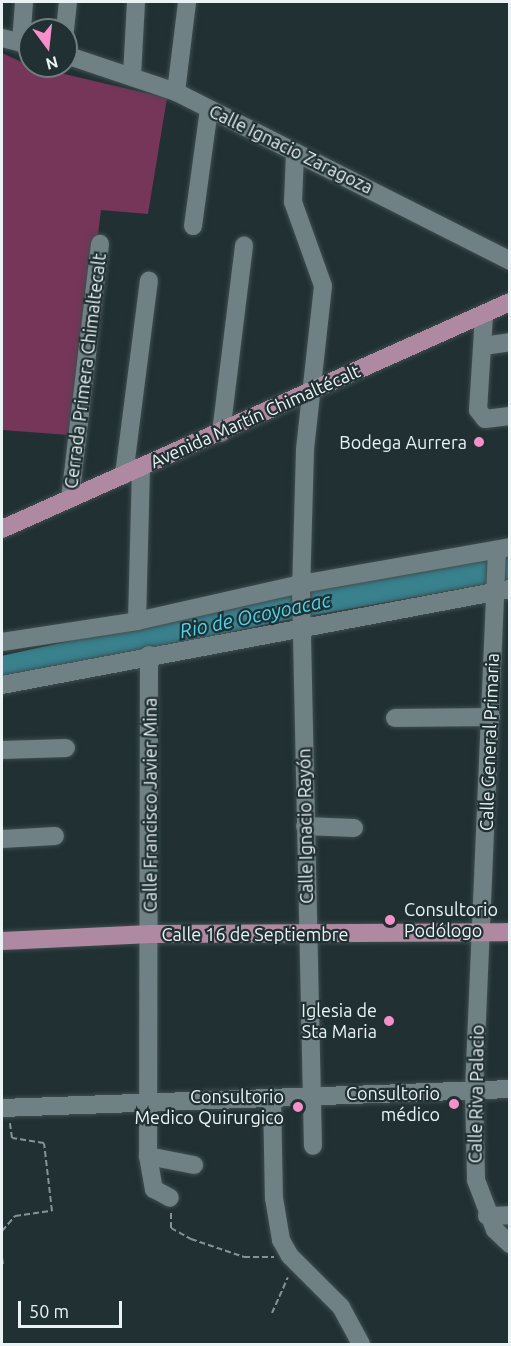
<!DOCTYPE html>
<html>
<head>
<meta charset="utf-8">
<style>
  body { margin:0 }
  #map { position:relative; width:511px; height:1346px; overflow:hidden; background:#203033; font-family:Ubuntu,sans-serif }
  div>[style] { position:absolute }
  .green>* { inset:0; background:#753659 }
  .river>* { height:26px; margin:-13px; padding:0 13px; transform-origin:13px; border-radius:13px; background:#38818d }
  .path>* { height:2px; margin-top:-1px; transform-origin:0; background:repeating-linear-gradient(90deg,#869395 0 6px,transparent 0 9px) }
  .roads { filter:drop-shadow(0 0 2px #3f4d4f) drop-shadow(0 0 2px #3f4d4f) }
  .minor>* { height:18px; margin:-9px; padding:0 9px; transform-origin:9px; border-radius:9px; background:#6f8184 }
  .major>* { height:18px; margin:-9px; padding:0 9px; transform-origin:9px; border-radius:9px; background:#af88a1 }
  .dots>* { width:16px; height:16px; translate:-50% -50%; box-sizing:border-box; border:3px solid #203033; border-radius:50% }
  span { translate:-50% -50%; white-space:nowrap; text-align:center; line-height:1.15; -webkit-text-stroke:4.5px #203033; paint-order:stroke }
  .street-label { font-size:18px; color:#e9f3f5 }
  .poi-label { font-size:18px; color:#e9f3f5 }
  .right { translate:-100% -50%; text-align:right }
  .left { translate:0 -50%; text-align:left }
  .water-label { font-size:20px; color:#47d7ee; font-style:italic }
  .frame { position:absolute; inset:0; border:3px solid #e9f3f5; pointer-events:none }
  .north { position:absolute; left:18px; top:18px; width:60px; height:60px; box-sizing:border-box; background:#203033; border:2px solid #707e81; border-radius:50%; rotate:165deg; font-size:16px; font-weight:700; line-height:24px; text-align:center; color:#e9f3f5 }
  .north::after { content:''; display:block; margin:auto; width:21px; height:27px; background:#f98fc8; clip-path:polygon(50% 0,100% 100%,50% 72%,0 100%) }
  .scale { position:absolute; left:18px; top:1301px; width:104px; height:27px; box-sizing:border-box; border:3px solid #e9f3f5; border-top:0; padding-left:8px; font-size:18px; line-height:21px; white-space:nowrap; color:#e9f3f5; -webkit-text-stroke:4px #203033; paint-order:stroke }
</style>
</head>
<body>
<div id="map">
  <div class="green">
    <div style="clip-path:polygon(2px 53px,30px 66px,167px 98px,148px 214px,101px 210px,74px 431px,68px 435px,2px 430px)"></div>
  </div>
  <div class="river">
    <div style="left:2px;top:669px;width:285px;rotate:-12.4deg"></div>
    <div style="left:280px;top:608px;width:234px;rotate:-10.1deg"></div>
  </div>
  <div class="path">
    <div style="left:171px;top:1213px;width:15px;rotate:90deg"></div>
    <div style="left:171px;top:1228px;width:23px;rotate:29deg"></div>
    <div style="left:191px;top:1239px;width:56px;rotate:18.8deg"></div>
    <div style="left:244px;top:1257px;width:30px"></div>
    <div style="left:2px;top:1231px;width:20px;rotate:-49deg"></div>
    <div style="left:15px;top:1216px;width:37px;rotate:-8deg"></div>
    <div style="left:52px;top:1211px;width:68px;rotate:-96.7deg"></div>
    <div style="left:44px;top:1143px;width:32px;rotate:-171deg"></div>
    <div style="left:12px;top:1138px;width:15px;rotate:-98deg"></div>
    <div style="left:2px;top:1258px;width:6px;rotate:81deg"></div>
    <div style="left:272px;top:1313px;width:39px;rotate:-66deg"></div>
  </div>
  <div class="roads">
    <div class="minor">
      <div style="left:65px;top:30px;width:28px;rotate:-84deg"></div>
      <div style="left:2px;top:38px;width:29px;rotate:14deg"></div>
      <div style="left:21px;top:43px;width:41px;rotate:-85.8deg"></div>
      <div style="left:66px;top:55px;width:116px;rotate:18.6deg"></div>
      <div style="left:176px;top:92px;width:374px;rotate:26.8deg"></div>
      <div style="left:132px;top:76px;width:74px;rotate:-86.9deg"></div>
      <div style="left:176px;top:92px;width:91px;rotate:-83deg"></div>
      <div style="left:295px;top:153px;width:49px;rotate:92.3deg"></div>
      <div style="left:293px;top:202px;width:89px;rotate:70.3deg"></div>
      <div style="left:323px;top:286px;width:165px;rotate:96.3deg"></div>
      <div style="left:305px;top:450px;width:139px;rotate:91.6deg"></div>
      <div style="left:301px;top:589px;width:557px;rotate:88.77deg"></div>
      <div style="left:193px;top:226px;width:118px;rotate:-82.2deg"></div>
      <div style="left:484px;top:315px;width:95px;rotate:93.6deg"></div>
      <div style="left:478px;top:410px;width:11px;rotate:52deg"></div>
      <div style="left:485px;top:419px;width:25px;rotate:-7deg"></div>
      <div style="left:483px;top:346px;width:27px;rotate:-8deg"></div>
      <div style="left:221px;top:433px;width:189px;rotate:-83deg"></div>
      <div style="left:124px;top:475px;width:196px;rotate:-82.7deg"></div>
      <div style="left:70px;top:499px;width:257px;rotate:-83.3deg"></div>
      <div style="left:497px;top:550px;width:540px;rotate:92.44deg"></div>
      <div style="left:474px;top:1090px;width:90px;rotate:88.7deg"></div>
      <div style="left:476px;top:1180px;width:53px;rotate:69.2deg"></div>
      <div style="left:495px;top:1230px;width:21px;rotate:43deg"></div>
      <div style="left:137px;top:621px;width:154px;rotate:-88.5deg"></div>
      <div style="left:2px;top:642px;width:137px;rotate:-8.8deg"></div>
      <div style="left:137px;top:621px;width:168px;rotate:-12.7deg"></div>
      <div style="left:301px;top:584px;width:212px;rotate:-10deg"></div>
      <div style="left:149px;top:655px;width:501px;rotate:90.11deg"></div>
      <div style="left:148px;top:1156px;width:34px;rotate:80deg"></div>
      <div style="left:154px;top:1189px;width:18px;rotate:29deg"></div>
      <div style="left:2px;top:685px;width:517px;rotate:-10.7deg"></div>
      <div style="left:395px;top:718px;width:96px;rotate:-0.6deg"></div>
      <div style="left:2px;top:750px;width:64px;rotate:-1.8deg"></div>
      <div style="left:305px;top:826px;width:49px;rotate:2.3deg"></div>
      <div style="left:2px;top:839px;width:53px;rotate:-3.2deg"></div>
      <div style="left:272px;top:1097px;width:101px;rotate:88.9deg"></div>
      <div style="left:274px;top:1198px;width:43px;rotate:80.5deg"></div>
      <div style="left:281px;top:1240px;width:18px;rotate:61deg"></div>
      <div style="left:290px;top:1256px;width:72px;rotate:45deg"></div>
      <div style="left:341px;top:1307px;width:42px;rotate:61.6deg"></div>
      <div style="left:2px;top:1108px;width:508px;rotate:-2.14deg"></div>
      <div style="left:148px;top:1156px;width:47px;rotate:11.1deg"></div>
      <div style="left:487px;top:1216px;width:23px;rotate:-2deg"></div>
    </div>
    <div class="major">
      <div style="left:2px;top:529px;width:556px;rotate:-24.08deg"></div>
      <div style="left:2px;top:941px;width:149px;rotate:-2.7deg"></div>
      <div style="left:151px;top:934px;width:359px;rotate:-0.3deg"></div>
    </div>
  </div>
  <div class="dots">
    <div style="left:479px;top:442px;background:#f98fc8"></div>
    <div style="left:390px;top:920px;background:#f98fc8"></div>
    <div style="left:389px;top:1021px;background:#f98fc8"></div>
    <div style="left:454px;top:1104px;background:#f98fc8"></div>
    <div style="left:298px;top:1107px;background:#f98fc8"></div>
  </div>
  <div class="street-label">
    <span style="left:291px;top:149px;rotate:26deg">Calle Ignacio Zaragoza</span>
    <span style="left:85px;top:371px;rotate:-83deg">Cerrada Primera Chimaltecalt</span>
    <span style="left:255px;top:416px;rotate:-24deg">Avenida Martín Chimaltécalt</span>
    <span style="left:489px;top:742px;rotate:-88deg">Calle General Primaria</span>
    <span style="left:150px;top:805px;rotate:-90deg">Calle Francisco Javier Mina</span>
    <span style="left:305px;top:826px;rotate:-91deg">Calle Ignacio Rayón</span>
    <span style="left:255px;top:934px">Calle 16 de Septiembre</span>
    <span style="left:476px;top:1094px;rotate:-89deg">Calle Riva Palacio</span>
  </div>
  <div class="poi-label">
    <span class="right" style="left:467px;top:442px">Bodega Aurrera</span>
    <span class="left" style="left:404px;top:920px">Consultorio<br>Podólogo</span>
    <span class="right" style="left:377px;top:1021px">Iglesia de<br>Sta Maria</span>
    <span class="right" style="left:440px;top:1104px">Consultorio<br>médico</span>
    <span class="right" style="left:284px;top:1107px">Consultorio<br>Medico Quirurgico</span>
  </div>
  <div class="water-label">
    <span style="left:255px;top:615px;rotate:-12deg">Rio de Ocoyoacac</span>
  </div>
  <div class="frame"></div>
  <div class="north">N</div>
  <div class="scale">50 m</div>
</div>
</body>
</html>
